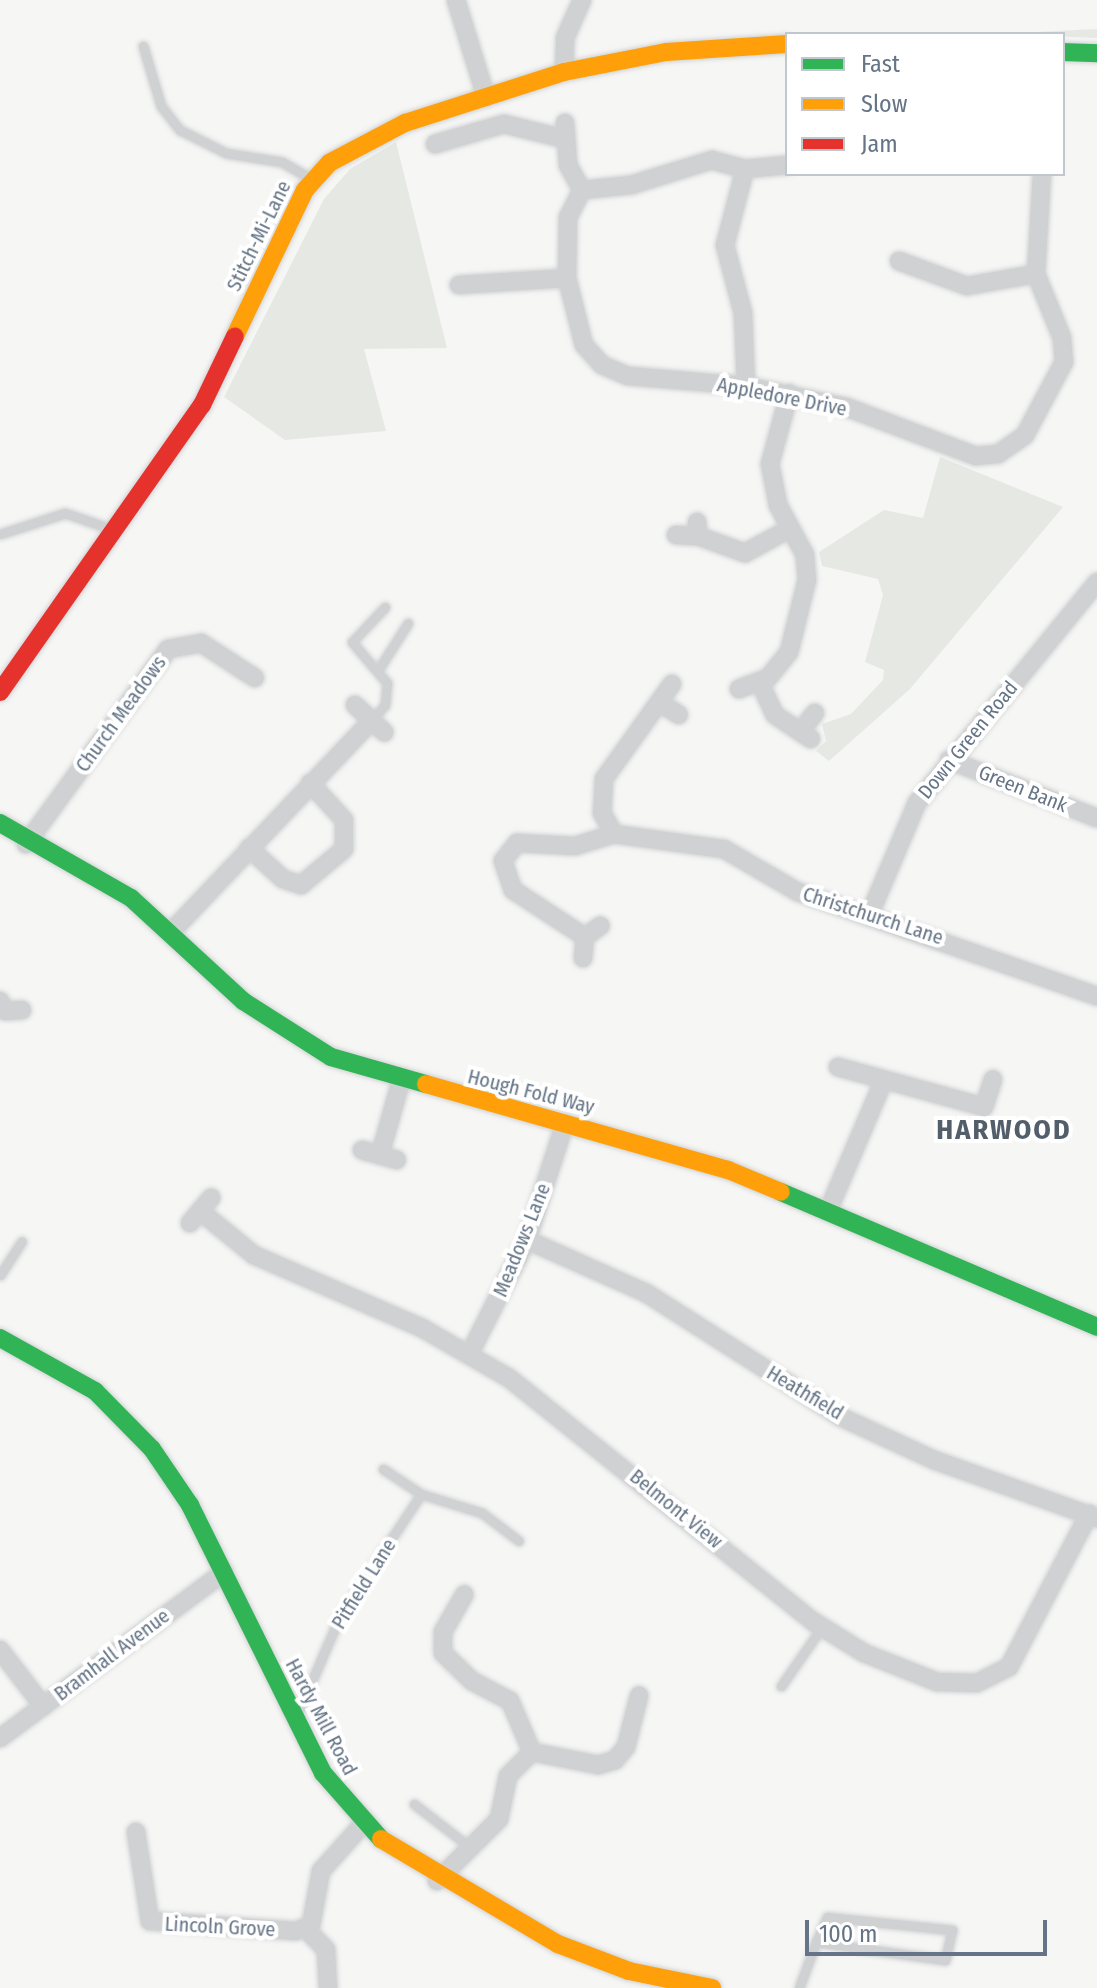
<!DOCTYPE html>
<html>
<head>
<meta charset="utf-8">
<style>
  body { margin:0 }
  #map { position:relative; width:1097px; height:1988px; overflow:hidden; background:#f6f6f5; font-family:"Fira Sans Condensed",sans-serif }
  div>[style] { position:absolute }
  .green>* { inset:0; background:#e6e9e3 }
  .roads { filter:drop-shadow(0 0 2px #d1d3d4) drop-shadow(0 0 2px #d1d3d4) }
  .lane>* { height:9px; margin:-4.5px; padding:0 4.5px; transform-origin:4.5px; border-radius:4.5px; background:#d0d1d2 }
  .street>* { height:18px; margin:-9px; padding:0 9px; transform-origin:9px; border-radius:9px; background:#d0d1d2 }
  .fast>* { height:18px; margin:-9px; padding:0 9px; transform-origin:9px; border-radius:9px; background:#30b455 }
  .slow>* { height:18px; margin:-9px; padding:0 9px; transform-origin:9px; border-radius:9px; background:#ff9f0a }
  .jam>* { height:18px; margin:-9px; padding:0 9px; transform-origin:9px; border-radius:9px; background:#e5322d }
  span { translate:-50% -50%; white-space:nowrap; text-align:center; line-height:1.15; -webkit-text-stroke:8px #fff; paint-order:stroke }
  .street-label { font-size:20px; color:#657486 }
  .district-label { font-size:28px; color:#535e6b; font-weight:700; letter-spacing:2px }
  .legend { position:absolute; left:785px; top:32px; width:280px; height:144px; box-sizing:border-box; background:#fff; border:2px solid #c1c7cf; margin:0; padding:10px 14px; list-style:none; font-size:24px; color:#657486 }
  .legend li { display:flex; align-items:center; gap:16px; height:40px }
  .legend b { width:40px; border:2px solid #c1c7cf }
  .scale { position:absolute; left:805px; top:1920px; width:242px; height:36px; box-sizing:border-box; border:4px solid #657486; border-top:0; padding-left:10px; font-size:24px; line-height:28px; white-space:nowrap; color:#657486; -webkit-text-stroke:6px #fff; paint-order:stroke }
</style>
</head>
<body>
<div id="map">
  <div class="green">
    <div style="clip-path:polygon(1097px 29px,1097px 38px,994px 34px)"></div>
    <div style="clip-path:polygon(396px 142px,447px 348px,364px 349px,386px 431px,285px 440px,224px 397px,324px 199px,350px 169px)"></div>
    <div style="clip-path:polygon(940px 457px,1063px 507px,910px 689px,829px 761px,816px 751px,826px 741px,822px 724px,851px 714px,883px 680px,884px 670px,865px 662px,883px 595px,878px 579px,822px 566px,819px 552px,884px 510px,923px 518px)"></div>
  </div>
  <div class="roads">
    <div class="lane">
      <div style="left:143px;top:46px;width:63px;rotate:73.3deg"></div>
      <div style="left:161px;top:106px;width:31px;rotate:52deg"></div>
      <div style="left:180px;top:130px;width:51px;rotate:26.6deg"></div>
      <div style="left:226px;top:153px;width:57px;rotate:9.1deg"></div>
      <div style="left:282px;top:162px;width:34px;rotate:30deg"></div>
      <div style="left:0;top:534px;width:68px;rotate:-17.9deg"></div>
      <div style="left:65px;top:513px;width:49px;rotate:19.2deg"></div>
      <div style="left:380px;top:667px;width:52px;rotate:-57.5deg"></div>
      <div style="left:371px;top:721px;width:21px;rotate:-49deg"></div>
      <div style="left:385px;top:705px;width:22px;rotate:-85deg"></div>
      <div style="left:387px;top:683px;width:54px;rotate:-130.5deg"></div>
      <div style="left:352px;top:642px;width:48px;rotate:-46.7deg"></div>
      <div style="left:0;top:1275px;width:40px;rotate:-57.1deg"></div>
      <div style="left:383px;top:1469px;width:45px;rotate:33.3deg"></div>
      <div style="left:421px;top:1494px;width:64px;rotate:17.3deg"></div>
      <div style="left:482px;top:1513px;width:46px;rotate:37.1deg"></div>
      <div style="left:781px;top:1686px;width:72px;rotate:-55.2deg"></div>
      <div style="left:298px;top:1713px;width:106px;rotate:-66.6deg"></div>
      <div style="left:340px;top:1616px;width:146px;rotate:-56.4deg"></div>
      <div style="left:414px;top:1804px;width:72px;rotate:37.7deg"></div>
      <div style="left:799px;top:1988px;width:49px;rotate:-69.7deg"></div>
      <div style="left:816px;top:1942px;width:27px;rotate:-66deg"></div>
      <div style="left:827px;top:1917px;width:126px;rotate:5.9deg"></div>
      <div style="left:952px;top:1930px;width:31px;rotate:103deg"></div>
      <div style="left:945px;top:1960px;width:130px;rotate:-172.1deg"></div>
    </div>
    <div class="street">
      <div style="left:456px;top:0;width:102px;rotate:72.8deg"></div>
      <div style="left:564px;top:72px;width:34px;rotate:-88deg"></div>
      <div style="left:565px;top:38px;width:42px;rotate:-65.9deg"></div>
      <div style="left:565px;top:123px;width:42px;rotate:85.9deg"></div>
      <div style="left:568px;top:165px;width:29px;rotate:61deg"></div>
      <div style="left:435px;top:144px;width:72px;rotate:-16.2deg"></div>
      <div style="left:504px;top:124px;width:63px;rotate:13.8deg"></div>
      <div style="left:787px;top:165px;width:42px;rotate:174.6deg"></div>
      <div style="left:745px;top:169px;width:34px;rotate:-165deg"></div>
      <div style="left:712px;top:160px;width:85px;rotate:162.8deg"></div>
      <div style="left:631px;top:185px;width:49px;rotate:174.2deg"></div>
      <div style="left:582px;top:190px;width:30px;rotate:117deg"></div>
      <div style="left:568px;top:217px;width:61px;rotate:90.9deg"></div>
      <div style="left:567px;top:278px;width:69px;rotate:75.8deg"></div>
      <div style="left:584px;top:345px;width:27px;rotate:48deg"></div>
      <div style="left:602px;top:365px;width:28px;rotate:23deg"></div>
      <div style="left:628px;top:376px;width:118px;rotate:4.8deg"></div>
      <div style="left:746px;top:386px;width:102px;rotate:11.9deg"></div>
      <div style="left:846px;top:407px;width:139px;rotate:20.7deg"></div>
      <div style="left:976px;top:456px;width:22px;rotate:-5deg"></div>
      <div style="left:998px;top:454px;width:33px;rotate:-35deg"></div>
      <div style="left:1025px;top:435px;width:83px;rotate:-61.9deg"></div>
      <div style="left:1064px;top:362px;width:24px;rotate:-95deg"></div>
      <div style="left:1062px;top:338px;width:69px;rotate:-112.1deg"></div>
      <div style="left:1036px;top:274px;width:100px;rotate:-86.6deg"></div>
      <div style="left:745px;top:169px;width:79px;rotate:104.7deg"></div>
      <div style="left:725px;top:245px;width:70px;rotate:75.2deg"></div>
      <div style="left:743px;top:313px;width:73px;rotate:87.6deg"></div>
      <div style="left:899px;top:261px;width:72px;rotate:20.2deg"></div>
      <div style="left:967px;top:286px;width:70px;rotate:-9.9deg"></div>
      <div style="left:459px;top:285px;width:108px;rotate:-3.7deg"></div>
      <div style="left:676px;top:535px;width:22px;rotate:3deg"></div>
      <div style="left:698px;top:536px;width:14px;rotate:-94deg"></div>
      <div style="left:698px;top:536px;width:50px;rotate:19.9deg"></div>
      <div style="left:745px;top:553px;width:50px;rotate:-28.6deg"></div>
      <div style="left:760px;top:683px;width:35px;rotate:65deg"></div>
      <div style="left:775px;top:715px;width:43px;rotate:33.7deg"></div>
      <div style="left:672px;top:684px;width:117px;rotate:125.6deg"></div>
      <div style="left:604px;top:779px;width:34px;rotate:93deg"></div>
      <div style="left:602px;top:813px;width:24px;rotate:60deg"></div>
      <div style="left:614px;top:834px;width:111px;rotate:7.8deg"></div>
      <div style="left:724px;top:849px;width:86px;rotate:30.2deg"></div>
      <div style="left:798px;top:892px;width:317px;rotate:19.2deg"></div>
      <div style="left:739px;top:689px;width:31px;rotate:-21deg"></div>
      <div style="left:768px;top:678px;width:33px;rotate:-51deg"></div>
      <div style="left:789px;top:652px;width:74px;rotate:-76deg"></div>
      <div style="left:807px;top:580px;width:25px;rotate:-95deg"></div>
      <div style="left:805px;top:555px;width:57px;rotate:-118.4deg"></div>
      <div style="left:778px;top:505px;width:42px;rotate:-101deg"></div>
      <div style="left:770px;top:464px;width:73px;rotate:-74.8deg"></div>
      <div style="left:660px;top:703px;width:22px;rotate:32deg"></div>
      <div style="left:355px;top:705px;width:40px;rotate:43deg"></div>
      <div style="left:800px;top:732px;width:24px;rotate:-52deg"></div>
      <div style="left:949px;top:760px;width:159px;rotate:21.4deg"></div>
      <div style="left:26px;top:844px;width:241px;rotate:-53.9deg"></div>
      <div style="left:168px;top:649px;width:34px;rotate:-10deg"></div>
      <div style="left:201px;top:643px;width:64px;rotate:32.9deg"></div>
      <div style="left:249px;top:848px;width:46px;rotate:42.4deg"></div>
      <div style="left:283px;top:879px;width:19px;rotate:18deg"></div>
      <div style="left:301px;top:885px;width:56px;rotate:-39.9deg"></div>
      <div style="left:344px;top:849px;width:29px;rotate:-90deg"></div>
      <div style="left:344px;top:820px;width:50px;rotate:-132.6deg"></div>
      <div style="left:869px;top:916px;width:123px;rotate:-67deg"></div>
      <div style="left:917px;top:803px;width:285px;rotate:-50.8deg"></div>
      <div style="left:172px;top:931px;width:289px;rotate:-46.5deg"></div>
      <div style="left:585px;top:937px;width:86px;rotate:-146.9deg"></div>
      <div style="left:513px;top:890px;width:31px;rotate:-109deg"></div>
      <div style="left:503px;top:861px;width:23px;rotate:-52deg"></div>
      <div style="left:517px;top:843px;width:58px;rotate:3deg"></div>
      <div style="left:575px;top:846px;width:41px;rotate:-17.1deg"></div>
      <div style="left:583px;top:958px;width:21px;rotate:-85deg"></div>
      <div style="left:585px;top:937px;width:19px;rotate:-36deg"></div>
      <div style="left:0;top:1001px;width:11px;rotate:63deg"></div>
      <div style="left:5px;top:1011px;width:17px;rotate:-3deg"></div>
      <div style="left:838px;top:1067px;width:151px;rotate:15.3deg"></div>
      <div style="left:984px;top:1107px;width:29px;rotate:-72deg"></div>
      <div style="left:362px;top:1150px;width:36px;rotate:16deg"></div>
      <div style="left:380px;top:1155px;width:77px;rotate:-74.2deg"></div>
      <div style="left:200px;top:1211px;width:70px;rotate:39.2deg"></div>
      <div style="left:254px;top:1255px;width:183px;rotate:23.5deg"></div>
      <div style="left:422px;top:1328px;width:100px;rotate:29.9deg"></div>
      <div style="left:509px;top:1378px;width:391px;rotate:38.7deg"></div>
      <div style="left:814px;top:1622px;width:59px;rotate:31.8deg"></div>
      <div style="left:864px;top:1653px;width:79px;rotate:21.7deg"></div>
      <div style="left:937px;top:1682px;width:40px;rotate:1.4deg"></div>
      <div style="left:977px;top:1683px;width:36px;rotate:-27deg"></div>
      <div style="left:1009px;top:1667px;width:173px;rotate:-62.4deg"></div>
      <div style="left:828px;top:1211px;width:142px;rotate:-66.9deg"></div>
      <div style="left:190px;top:1223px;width:33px;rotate:-50deg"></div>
      <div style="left:527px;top:1240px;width:130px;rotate:24deg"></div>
      <div style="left:646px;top:1293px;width:231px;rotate:32.5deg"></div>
      <div style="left:841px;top:1417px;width:102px;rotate:24.8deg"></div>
      <div style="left:934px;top:1460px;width:173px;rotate:19.6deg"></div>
      <div style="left:470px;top:1353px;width:127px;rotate:-63.2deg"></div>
      <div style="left:527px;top:1240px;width:123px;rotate:-72deg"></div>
      <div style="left:0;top:1650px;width:71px;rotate:52.5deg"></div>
      <div style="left:0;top:1738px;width:279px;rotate:-36.5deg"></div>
      <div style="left:532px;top:1752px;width:67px;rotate:11.1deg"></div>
      <div style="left:598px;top:1765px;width:18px;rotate:-16deg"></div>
      <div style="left:615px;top:1760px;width:17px;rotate:-50deg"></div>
      <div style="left:626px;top:1747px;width:53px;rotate:-75.7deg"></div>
      <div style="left:136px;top:1832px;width:90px;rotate:81.1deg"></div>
      <div style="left:150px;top:1921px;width:146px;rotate:3.9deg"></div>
      <div style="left:296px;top:1931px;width:16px;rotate:-22deg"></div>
      <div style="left:311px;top:1925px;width:55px;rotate:-79.5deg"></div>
      <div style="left:321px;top:1871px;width:63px;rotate:-48.2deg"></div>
      <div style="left:437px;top:1881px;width:88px;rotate:-45deg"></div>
      <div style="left:499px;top:1819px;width:44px;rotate:-78.2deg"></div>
      <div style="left:508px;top:1776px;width:34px;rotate:-45deg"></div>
      <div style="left:532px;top:1752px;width:56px;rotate:-113.3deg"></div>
      <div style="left:510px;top:1701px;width:43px;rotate:-152.2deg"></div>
      <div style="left:472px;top:1681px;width:40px;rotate:-136deg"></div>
      <div style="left:443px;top:1653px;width:21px;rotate:-90deg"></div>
      <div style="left:443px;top:1632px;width:43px;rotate:-60.4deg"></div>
      <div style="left:306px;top:1929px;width:29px;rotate:46deg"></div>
      <div style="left:326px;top:1950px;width:38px;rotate:87deg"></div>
    </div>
    <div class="fast">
      <div style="left:1063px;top:52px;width:34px;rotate:2deg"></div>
      <div style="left:0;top:823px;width:151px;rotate:29.8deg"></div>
      <div style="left:131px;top:898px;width:152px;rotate:42.6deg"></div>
      <div style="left:243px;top:1001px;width:104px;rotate:32.5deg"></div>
      <div style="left:331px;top:1057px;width:99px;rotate:15.9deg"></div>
      <div style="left:781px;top:1192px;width:344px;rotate:23.1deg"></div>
      <div style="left:0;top:1338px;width:109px;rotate:29.2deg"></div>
      <div style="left:95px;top:1391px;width:81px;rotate:45.5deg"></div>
      <div style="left:152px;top:1449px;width:68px;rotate:55.8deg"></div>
      <div style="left:190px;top:1505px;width:299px;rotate:63.6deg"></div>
      <div style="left:323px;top:1773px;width:88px;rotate:48.7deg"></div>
    </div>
    <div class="slow">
      <div style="left:235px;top:336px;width:162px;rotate:-64.4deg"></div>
      <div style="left:305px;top:190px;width:36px;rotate:-48deg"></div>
      <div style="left:329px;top:163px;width:86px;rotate:-27.8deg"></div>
      <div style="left:405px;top:123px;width:167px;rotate:-17.8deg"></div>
      <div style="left:564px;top:72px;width:104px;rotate:-11.1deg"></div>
      <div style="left:666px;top:52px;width:121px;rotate:-3.8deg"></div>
      <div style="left:426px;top:1084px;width:314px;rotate:15.9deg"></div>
      <div style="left:728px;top:1170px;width:57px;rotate:22.5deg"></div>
      <div style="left:381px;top:1839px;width:206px;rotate:30.7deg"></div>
      <div style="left:558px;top:1944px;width:76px;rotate:20.8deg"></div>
      <div style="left:629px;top:1971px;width:85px;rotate:11.6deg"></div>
    </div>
    <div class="jam">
      <div style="left:0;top:692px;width:351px;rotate:-54.9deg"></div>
      <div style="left:202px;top:405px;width:76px;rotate:-64.4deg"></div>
    </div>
  </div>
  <div class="street-label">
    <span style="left:259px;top:236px;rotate:-64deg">Stitch-Mi-Lane</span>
    <span style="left:782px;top:397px;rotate:11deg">Appledore Drive</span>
    <span style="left:121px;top:714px;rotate:-54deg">Church Meadows</span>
    <span style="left:968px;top:740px;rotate:-51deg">Down Green Road</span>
    <span style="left:1023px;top:789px;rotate:22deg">Green Bank</span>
    <span style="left:873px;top:916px;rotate:18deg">Christchurch Lane</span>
    <span style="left:531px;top:1092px;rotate:14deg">Hough Fold Way</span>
    <span style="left:522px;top:1240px;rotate:-68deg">Meadows Lane</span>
    <span style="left:805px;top:1393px;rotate:31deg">Heathfield</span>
    <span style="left:676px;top:1509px;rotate:39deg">Belmont View</span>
    <span style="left:364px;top:1584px;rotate:-58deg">Pitfield Lane</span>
    <span style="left:112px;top:1655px;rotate:-37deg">Bramhall Avenue</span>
    <span style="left:321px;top:1717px;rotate:62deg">Hardy Mill Road</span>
    <span style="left:220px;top:1927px;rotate:3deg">Lincoln Grove</span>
  </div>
  <div class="district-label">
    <span style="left:1004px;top:1130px">HARWOOD</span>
  </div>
  <ul class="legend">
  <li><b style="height:10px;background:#30b455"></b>Fast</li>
  <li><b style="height:10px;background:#ff9f0a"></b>Slow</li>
  <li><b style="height:10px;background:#e5322d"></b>Jam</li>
  </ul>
  <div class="scale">100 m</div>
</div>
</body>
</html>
